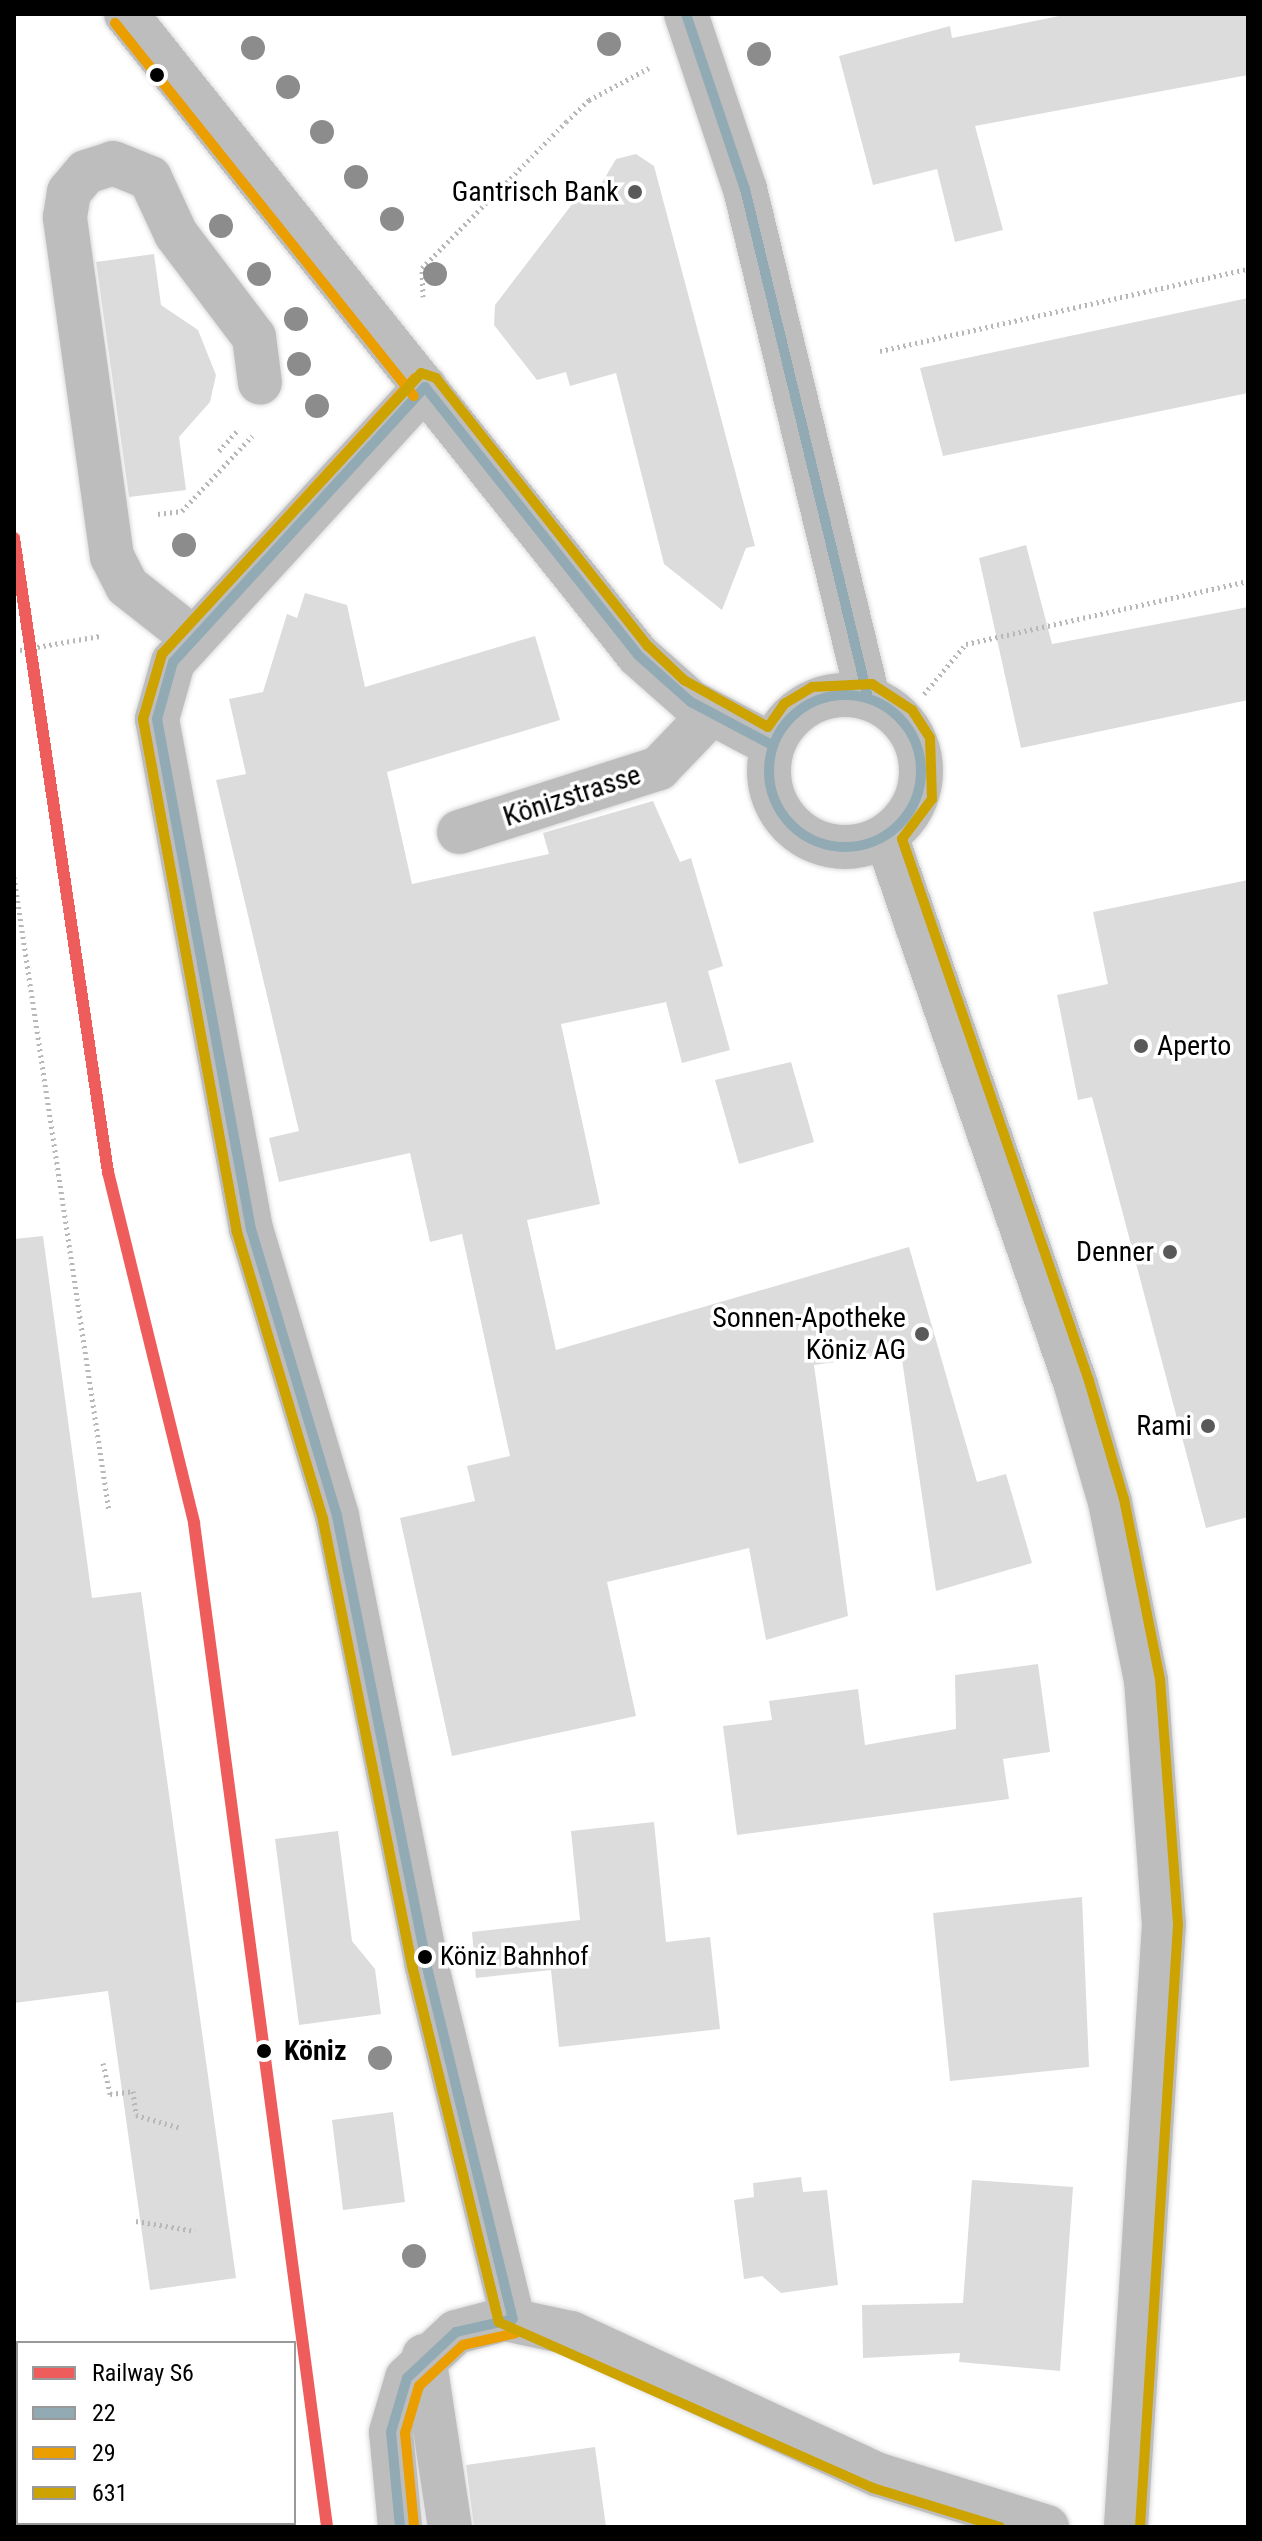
<!DOCTYPE html>
<html>
<head>
<meta charset="utf-8">
<style>
  body { margin:0 }
  #map { position:relative; width:1262px; height:2541px; overflow:hidden; background:#fff; font-family:"Roboto Condensed",sans-serif }
  div>[style] { position:absolute }
  .building>* { inset:0; background:#dcdcdc }
  .path>* { height:5px; margin-top:-2.5px; transform-origin:0; background:repeating-linear-gradient(90deg,#b8b8b8 0 2px,transparent 0 6px) }
  .roads { filter:drop-shadow(0 0 2px #dbdbdb) drop-shadow(0 0 2px #dbdbdb) }
  .minor>* { height:44px; margin:-22px; padding:0 22px; transform-origin:22px; border-radius:22px; background:#bdbdbd }
  .major>* { height:44px; margin:-22px; padding:0 22px; transform-origin:22px; border-radius:22px; background:#bdbdbd }
  .major>.ring { margin:-22px; padding:0; box-sizing:content-box; background:none; border:44px solid #bdbdbd; border-radius:50% }
  .bus-1>* { height:10px; margin:-5px; padding:0 5px; transform-origin:5px; border-radius:5px; background:#91aab4 }
  .bus-1>.ring { margin:-5px; padding:0; box-sizing:content-box; background:none; border:10px solid #91aab4; border-radius:50% }
  .bus-2>* { height:10px; margin:-5px; padding:0 5px; transform-origin:5px; border-radius:5px; background:#eb9e00 }
  .bus-3>* { height:10px; margin:-5px; padding:0 5px; transform-origin:5px; border-radius:5px; background:#cca300 }
  .rail-1>* { height:12px; margin:-6px; padding:0 6px; transform-origin:6px; border-radius:6px; background:#ee5c5b }
  .trees>* { width:24px; height:24px; margin:-12px; border-radius:50%; background:#8c8c8c }
  .dots>* { width:22px; height:22px; translate:-50% -50%; box-sizing:border-box; border:4px solid #fff; border-radius:50% }
  span { translate:-50% -50%; white-space:nowrap; text-align:center; line-height:1.15; -webkit-text-stroke:7px #fff; paint-order:stroke }
  .bus-label { font-size:26px; color:#000 }
  .left { translate:0 -50%; text-align:left }
  .poi-label { font-size:28px; color:#000 }
  .right { translate:-100% -50%; text-align:right }
  .street-label { font-size:28px; color:#000 }
  .stop-label { font-size:28px; color:#000; font-weight:700 }
  .frame { position:absolute; inset:0; border:16px solid #000; pointer-events:none }
  .legend { position:absolute; left:16px; top:2341px; width:280px; height:184px; box-sizing:border-box; background:#fff; border:2px solid #999; margin:0; padding:10px 14px; list-style:none; font-size:24px; color:#000 }
  .legend li { display:flex; align-items:center; gap:16px; height:40px }
  .legend b { width:40px; border:2px solid #999 }
</style>
</head>
<body>
<div id="map">
  <div class="building">
    <div style="clip-path:polygon(1069px 14px,1248px 14px,1248px 75px,975px 126px,1003px 230px,955px 242px,937px 169px,873px 185px,839px 56px,950px 26px,952px 38px)"></div>
    <div style="clip-path:polygon(636px 154px,654px 166px,755px 546px,746px 548px,722px 610px,664px 564px,616px 373px,570px 386px,566px 372px,537px 380px,494px 325px,495px 305px,573px 203px,594px 196px,616px 159px)"></div>
    <div style="clip-path:polygon(154px 254px,161px 305px,198px 330px,216px 375px,210px 402px,179px 437px,186px 490px,129px 497px,96px 262px)"></div>
    <div style="clip-path:polygon(1248px 298px,1248px 393px,943px 456px,920px 368px)"></div>
    <div style="clip-path:polygon(1026px 545px,1052px 644px,1248px 607px,1248px 700px,1021px 748px,979px 558px)"></div>
    <div style="clip-path:polygon(305px 593px,347px 605px,365px 687px,535px 636px,560px 720px,387px 772px,412px 884px,549px 854px,543px 833px,653px 801px,680px 862px,691px 858px,723px 966px,708px 971px,730px 1050px,682px 1063px,666px 1002px,561px 1024px,600px 1204px,527px 1220px,556px 1350px,909px 1247px,977px 1482px,1006px 1474px,1032px 1563px,936px 1591px,901px 1353px,814px 1365px,848px 1616px,766px 1640px,749px 1548px,607px 1582px,636px 1716px,452px 1756px,400px 1518px,475px 1501px,467px 1466px,510px 1456px,462px 1234px,430px 1242px,410px 1153px,279px 1182px,269px 1138px,299px 1131px,216px 780px,246px 774px,229px 699px,263px 692px,287px 614px,297px 618px)"></div>
    <div style="clip-path:polygon(1248px 880px,1248px 1517px,1206px 1528px,1092px 1097px,1078px 1100px,1057px 995px,1108px 984px,1093px 912px)"></div>
    <div style="clip-path:polygon(791px 1062px,814px 1142px,739px 1164px,715px 1080px)"></div>
    <div style="clip-path:polygon(43px 1236px,92px 1598px,141px 1592px,236px 2278px,150px 2290px,108px 1991px,14px 2003px,14px 1239px)"></div>
    <div style="clip-path:polygon(1038px 1664px,1050px 1752px,1003px 1759px,1009px 1799px,737px 1835px,723px 1726px,772px 1720px,769px 1701px,858px 1689px,865px 1745px,956px 1729px,955px 1675px)"></div>
    <div style="clip-path:polygon(654px 1822px,666px 1942px,710px 1937px,720px 2029px,559px 2047px,551px 1970px,476px 1978px,472px 1932px,580px 1920px,571px 1831px)"></div>
    <div style="clip-path:polygon(338px 1831px,352px 1941px,375px 1969px,381px 2014px,299px 2025px,275px 1839px)"></div>
    <div style="clip-path:polygon(1082px 1897px,1089px 2067px,950px 2081px,933px 1913px)"></div>
    <div style="clip-path:polygon(393px 2112px,405px 2202px,343px 2210px,332px 2120px)"></div>
    <div style="clip-path:polygon(801px 2177px,803px 2192px,827px 2190px,838px 2285px,781px 2293px,762px 2276px,744px 2279px,734px 2200px,754px 2197px,753px 2183px)"></div>
    <div style="clip-path:polygon(972px 2180px,1073px 2187px,1060px 2371px,959px 2362px,960px 2353px,863px 2358px,862px 2305px,963px 2303px)"></div>
    <div style="clip-path:polygon(595px 2447px,606px 2527px,474px 2527px,466px 2465px)"></div>
  </div>
  <div class="path">
    <div style="left:423px;top:297px;width:29px;rotate:-92deg"></div>
    <div style="left:422px;top:268px;width:205px;rotate:-45.4deg"></div>
    <div style="left:566px;top:122px;width:32px;rotate:-44deg"></div>
    <div style="left:589px;top:100px;width:68px;rotate:-28.1deg"></div>
    <div style="left:880px;top:351px;width:377px;rotate:-12.6deg"></div>
    <div style="left:219px;top:451px;width:28px;rotate:-48deg"></div>
    <div style="left:158px;top:514px;width:24px;rotate:-7deg"></div>
    <div style="left:182px;top:511px;width:103px;rotate:-47deg"></div>
    <div style="left:14px;top:651px;width:87px;rotate:-9.9deg"></div>
    <div style="left:924px;top:694px;width:65px;rotate:-50deg"></div>
    <div style="left:966px;top:644px;width:289px;rotate:-12.6deg"></div>
    <div style="left:14px;top:877px;width:641px;rotate:81.48deg"></div>
    <div style="left:103px;top:2063px;width:32px;rotate:77deg"></div>
    <div style="left:110px;top:2094px;width:23px;rotate:-7deg"></div>
    <div style="left:133px;top:2091px;width:24px;rotate:83deg"></div>
    <div style="left:136px;top:2115px;width:47px;rotate:16.1deg"></div>
    <div style="left:136px;top:2221px;width:60px;rotate:9.6deg"></div>
    <div style="left:242px;top:2523px;width:4px;rotate:90deg"></div>
  </div>
  <div class="roads">
    <div class="minor">
      <div style="left:425px;top:387px;width:373px;rotate:132.5deg"></div>
      <div style="left:173px;top:662px;width:59px;rotate:105.7deg"></div>
      <div style="left:157px;top:719px;width:519px;rotate:79.56deg"></div>
      <div style="left:251px;top:1229px;width:300px;rotate:73.3deg"></div>
      <div style="left:337px;top:1516px;width:456px;rotate:78.7deg"></div>
      <div style="left:426px;top:1963px;width:366px;rotate:76.3deg"></div>
      <div style="left:193px;top:638px;width:84px;rotate:-141.8deg"></div>
      <div style="left:127px;top:586px;width:33px;rotate:-117deg"></div>
      <div style="left:112px;top:557px;width:343px;rotate:-97.9deg"></div>
      <div style="left:65px;top:217px;width:25px;rotate:-81deg"></div>
      <div style="left:69px;top:192px;width:26px;rotate:-50deg"></div>
      <div style="left:86px;top:172px;width:28px;rotate:-18deg"></div>
      <div style="left:113px;top:163px;width:40px;rotate:22deg"></div>
      <div style="left:150px;top:178px;width:62px;rotate:65.1deg"></div>
      <div style="left:176px;top:234px;width:129px;rotate:52.9deg"></div>
      <div style="left:254px;top:337px;width:46px;rotate:82.6deg"></div>
      <div style="left:459px;top:832px;width:210px;rotate:-17.7deg"></div>
      <div style="left:659px;top:768px;width:75px;rotate:-46.1deg"></div>
      <div style="left:424px;top:2356px;width:173px;rotate:81.4deg"></div>
      <div style="left:400px;top:2527px;width:95px;rotate:-95.4deg"></div>
      <div style="left:391px;top:2432px;width:56px;rotate:-73.5deg"></div>
      <div style="left:407px;top:2378px;width:67px;rotate:-43.2deg"></div>
      <div style="left:456px;top:2332px;width:51px;rotate:-14.9deg"></div>
      <div style="left:505px;top:2319px;width:67px;rotate:12deg"></div>
      <div style="left:571px;top:2333px;width:339px;rotate:24.8deg"></div>
      <div style="left:879px;top:2475px;width:176px;rotate:17.2deg"></div>
    </div>
    <div class="major">
      <div style="left:126px;top:14px;width:820px;rotate:51.38deg"></div>
      <div style="left:638px;top:655px;width:71px;rotate:41.6deg"></div>
      <div style="left:691px;top:702px;width:92px;rotate:28deg"></div>
      <div style="left:686px;top:14px;width:185px;rotate:71.4deg"></div>
      <div style="left:745px;top:189px;width:524px;rotate:76.41deg"></div>
      <div class="ring" style="left:769px;top:695px;width:108px;height:108px"></div>
      <div style="left:886px;top:836px;width:581px;rotate:70.91deg"></div>
      <div style="left:1076px;top:1385px;width:122px;rotate:73.8deg"></div>
      <div style="left:1110px;top:1502px;width:182px;rotate:78.6deg"></div>
      <div style="left:1146px;top:1680px;width:245px;rotate:85.8deg"></div>
      <div style="left:1164px;top:1924px;width:604px;rotate:93.61deg"></div>
    </div>
  </div>
  <div class="bus-1">
    <div style="left:686px;top:14px;width:185px;rotate:71.4deg"></div>
    <div style="left:745px;top:189px;width:524px;rotate:76.41deg"></div>
    <div style="left:425px;top:387px;width:373px;rotate:132.5deg"></div>
    <div style="left:173px;top:662px;width:59px;rotate:105.7deg"></div>
    <div style="left:157px;top:719px;width:519px;rotate:79.56deg"></div>
    <div style="left:251px;top:1229px;width:300px;rotate:73.3deg"></div>
    <div style="left:337px;top:1516px;width:456px;rotate:78.7deg"></div>
    <div style="left:426px;top:1963px;width:366px;rotate:76.3deg"></div>
    <div style="left:425px;top:387px;width:342px;rotate:51.5deg"></div>
    <div style="left:638px;top:655px;width:71px;rotate:41.6deg"></div>
    <div style="left:691px;top:702px;width:92px;rotate:28deg"></div>
    <div class="ring" style="left:769px;top:695px;width:142px;height:142px"></div>
    <div style="left:400px;top:2527px;width:95px;rotate:-95.4deg"></div>
    <div style="left:391px;top:2432px;width:56px;rotate:-73.5deg"></div>
    <div style="left:407px;top:2378px;width:67px;rotate:-43.2deg"></div>
    <div style="left:456px;top:2332px;width:58px;rotate:-12.8deg"></div>
  </div>
  <div class="bus-2">
    <div style="left:115px;top:23px;width:478px;rotate:51.3deg"></div>
    <div style="left:415px;top:378px;width:374px;rotate:132.5deg"></div>
    <div style="left:162px;top:654px;width:68px;rotate:106.3deg"></div>
    <div style="left:143px;top:719px;width:522px;rotate:79.62deg"></div>
    <div style="left:237px;top:1232px;width:300px;rotate:73.3deg"></div>
    <div style="left:323px;top:1519px;width:456px;rotate:78.7deg"></div>
    <div style="left:412px;top:1966px;width:366px;rotate:76.3deg"></div>
    <div style="left:414px;top:2526px;width:93px;rotate:-95.5deg"></div>
    <div style="left:405px;top:2433px;width:49px;rotate:-73.4deg"></div>
    <div style="left:419px;top:2386px;width:60px;rotate:-43deg"></div>
    <div style="left:463px;top:2345px;width:54px;rotate:-12.8deg"></div>
  </div>
  <div class="bus-3">
    <div style="left:1000px;top:2527px;width:133px;rotate:-162.9deg"></div>
    <div style="left:873px;top:2488px;width:409px;rotate:-156.1deg"></div>
    <div style="left:499px;top:2322px;width:366px;rotate:-103.7deg"></div>
    <div style="left:412px;top:1966px;width:456px;rotate:-101.3deg"></div>
    <div style="left:323px;top:1519px;width:300px;rotate:-106.7deg"></div>
    <div style="left:237px;top:1232px;width:522px;rotate:-100.38deg"></div>
    <div style="left:143px;top:719px;width:68px;rotate:-73.7deg"></div>
    <div style="left:162px;top:654px;width:382px;rotate:-47.3deg"></div>
    <div style="left:421px;top:373px;width:16px;rotate:18deg"></div>
    <div style="left:436px;top:378px;width:342px;rotate:51.7deg"></div>
    <div style="left:648px;top:646px;width:50px;rotate:43.4deg"></div>
    <div style="left:684px;top:680px;width:96px;rotate:29.2deg"></div>
    <div style="left:768px;top:727px;width:28px;rotate:-55deg"></div>
    <div style="left:784px;top:704px;width:33px;rotate:-31deg"></div>
    <div style="left:812px;top:687px;width:60px;rotate:-2.9deg"></div>
    <div style="left:872px;top:684px;width:48px;rotate:33deg"></div>
    <div style="left:912px;top:710px;width:33px;rotate:57deg"></div>
    <div style="left:930px;top:738px;width:61px;rotate:88.1deg"></div>
    <div style="left:932px;top:799px;width:50px;rotate:126.9deg"></div>
    <div style="left:902px;top:839px;width:573px;rotate:70.96deg"></div>
    <div style="left:1089px;top:1381px;width:123px;rotate:73.5deg"></div>
    <div style="left:1124px;top:1499px;width:184px;rotate:78.7deg"></div>
    <div style="left:1160px;top:1679px;width:247px;rotate:85.8deg"></div>
    <div style="left:1178px;top:1925px;width:603px;rotate:93.61deg"></div>
  </div>
  <div class="rail-1">
    <div style="left:14px;top:538px;width:641px;rotate:81.57deg"></div>
    <div style="left:108px;top:1172px;width:361px;rotate:76.2deg"></div>
    <div style="left:194px;top:1523px;width:1013px;rotate:82.45deg"></div>
  </div>
  <div class="trees">
    <div style="left:609px;top:44px"></div>
    <div style="left:253px;top:48px"></div>
    <div style="left:759px;top:54px"></div>
    <div style="left:288px;top:87px"></div>
    <div style="left:322px;top:132px"></div>
    <div style="left:356px;top:177px"></div>
    <div style="left:392px;top:219px"></div>
    <div style="left:221px;top:226px"></div>
    <div style="left:259px;top:274px"></div>
    <div style="left:435px;top:274px"></div>
    <div style="left:296px;top:319px"></div>
    <div style="left:299px;top:364px"></div>
    <div style="left:317px;top:406px"></div>
    <div style="left:184px;top:545px"></div>
    <div style="left:380px;top:2058px"></div>
    <div style="left:414px;top:2256px"></div>
  </div>
  <div class="dots">
    <div style="left:157px;top:75px;background:#000"></div>
    <div style="left:635px;top:192px;background:#595959"></div>
    <div style="left:1141px;top:1046px;background:#595959"></div>
    <div style="left:1170px;top:1252px;background:#595959"></div>
    <div style="left:922px;top:1334px;background:#595959"></div>
    <div style="left:1208px;top:1426px;background:#595959"></div>
    <div style="left:425px;top:1957px;background:#000"></div>
    <div style="left:264px;top:2051px;background:#000"></div>
  </div>
  <div class="bus-label">
    <span class="left" style="left:440px;top:1957px">Köniz Bahnhof</span>
  </div>
  <div class="poi-label">
    <span class="right" style="left:619px;top:192px">Gantrisch Bank</span>
    <span class="left" style="left:1157px;top:1046px">Aperto</span>
    <span class="right" style="left:1154px;top:1252px">Denner</span>
    <span class="right" style="left:906px;top:1334px">Sonnen-Apotheke<br>Köniz AG</span>
    <span class="right" style="left:1192px;top:1426px">Rami</span>
  </div>
  <div class="street-label">
    <span style="left:572px;top:796px;rotate:-18deg">Könizstrasse</span>
  </div>
  <div class="stop-label">
    <span class="left" style="left:284px;top:2051px">Köniz</span>
  </div>
  <div class="frame"></div>
  <ul class="legend">
  <li><b style="height:10px;background:#ee5c5b"></b>Railway S6</li>
  <li><b style="height:10px;background:#91aab4"></b>22</li>
  <li><b style="height:10px;background:#eb9e00"></b>29</li>
  <li><b style="height:10px;background:#cca300"></b>631</li>
  </ul>
</div>
</body>
</html>
